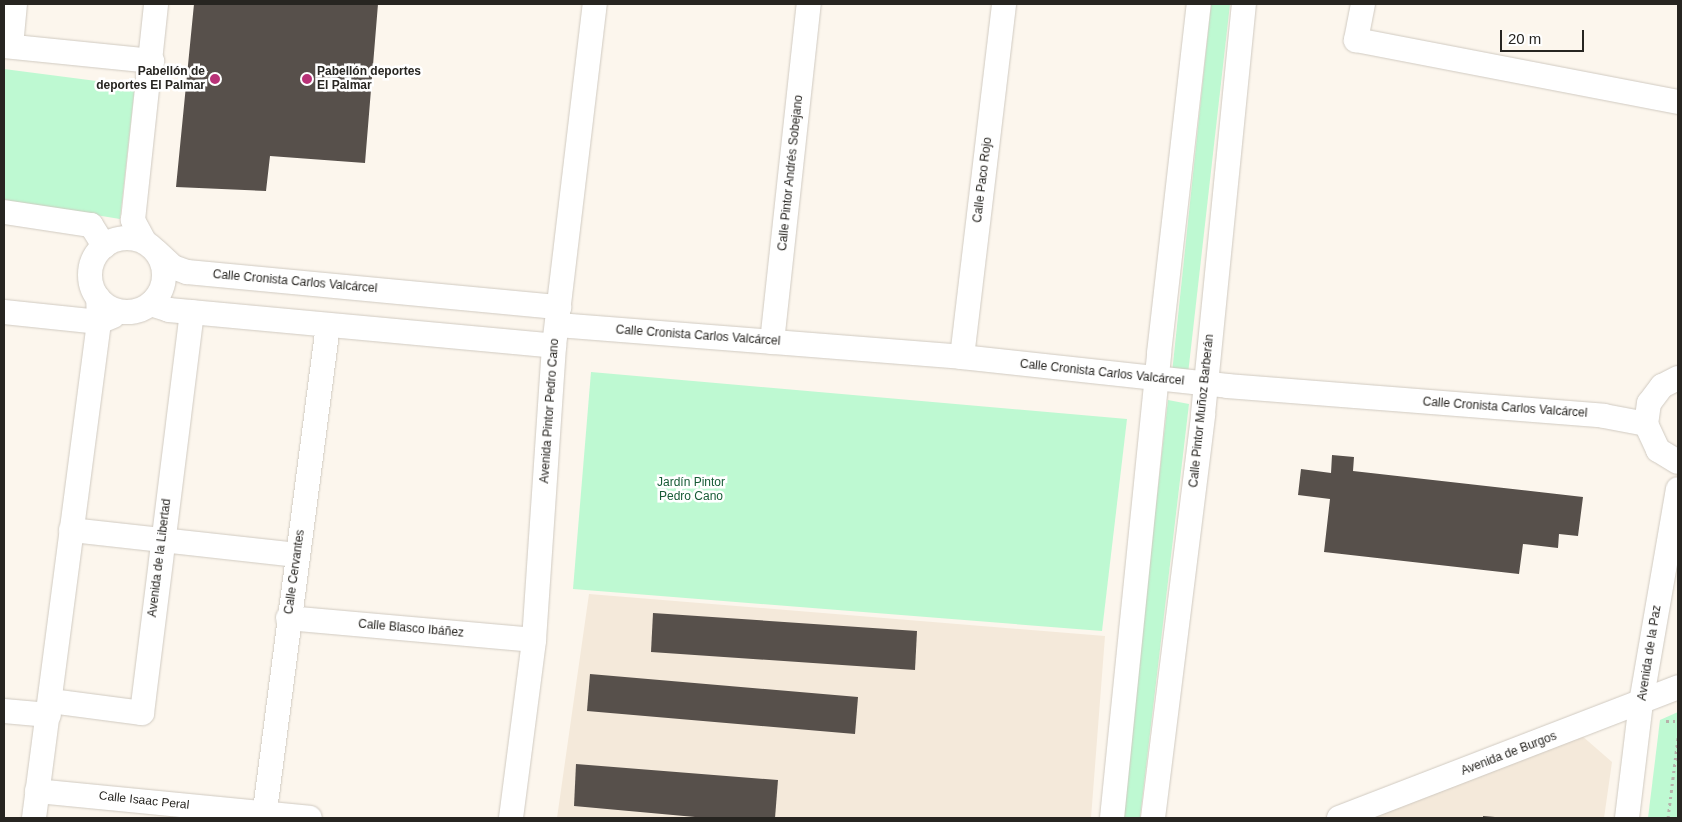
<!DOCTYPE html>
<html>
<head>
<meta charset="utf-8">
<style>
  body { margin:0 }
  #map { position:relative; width:1682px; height:822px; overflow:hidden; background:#fcf6ed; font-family:Arial,sans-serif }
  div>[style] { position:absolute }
  .built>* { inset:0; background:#f4e9da }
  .green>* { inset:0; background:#bef9d2 }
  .building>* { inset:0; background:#57504b }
  .path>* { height:3px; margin-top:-1.5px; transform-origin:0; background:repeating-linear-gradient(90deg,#b6b1aa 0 2.5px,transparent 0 6.5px) }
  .roads { filter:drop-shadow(0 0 1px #d0cac1) drop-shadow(0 0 1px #d0cac1) }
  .street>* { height:24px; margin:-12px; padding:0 12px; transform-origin:12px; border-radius:12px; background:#fff }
  .street>.ring { margin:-12px; padding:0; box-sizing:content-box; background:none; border:24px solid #fff; border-radius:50% }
  .dots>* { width:14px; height:14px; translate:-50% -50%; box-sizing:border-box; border:2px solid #fff; border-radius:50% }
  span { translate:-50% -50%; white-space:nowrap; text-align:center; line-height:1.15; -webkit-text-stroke:5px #fff; paint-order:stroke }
  .poi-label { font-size:12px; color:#272521; font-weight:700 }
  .right { translate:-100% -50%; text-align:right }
  .left { translate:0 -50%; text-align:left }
  .street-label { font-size:12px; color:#272521 }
  .park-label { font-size:12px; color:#175b36 }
  .frame { position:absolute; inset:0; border:5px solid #272521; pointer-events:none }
  .scale { position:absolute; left:1500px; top:30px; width:84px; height:22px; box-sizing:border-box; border:2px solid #272521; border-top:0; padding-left:6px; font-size:15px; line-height:18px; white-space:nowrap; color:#272521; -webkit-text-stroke:4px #fff; paint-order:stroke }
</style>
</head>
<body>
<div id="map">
  <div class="built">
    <div style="clip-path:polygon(589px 594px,1105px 636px,1091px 818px,557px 818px)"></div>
    <div style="clip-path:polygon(1581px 735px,1612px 762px,1604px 818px,1369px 818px)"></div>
  </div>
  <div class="green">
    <div style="clip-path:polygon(1211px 4px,1230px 4px,1188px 374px,1172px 373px)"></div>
    <div style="clip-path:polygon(4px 69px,135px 86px,120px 219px,4px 200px)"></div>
    <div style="clip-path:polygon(591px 372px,1127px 419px,1102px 631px,573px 589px)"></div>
    <div style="clip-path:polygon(1168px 400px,1189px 404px,1140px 818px,1120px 818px)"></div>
    <div style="clip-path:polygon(1678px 712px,1678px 818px,1648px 818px,1660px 720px)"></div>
  </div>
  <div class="building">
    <div style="clip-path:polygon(194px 4px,378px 4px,365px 163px,270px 156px,266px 191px,176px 187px)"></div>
    <div style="clip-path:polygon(1332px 455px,1354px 457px,1353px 471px,1583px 497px,1578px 536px,1559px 534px,1558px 548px,1523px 544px,1519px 574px,1324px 552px,1330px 499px,1298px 495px,1301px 469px,1331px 473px)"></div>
    <div style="clip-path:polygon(653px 613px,917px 631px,915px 670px,651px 652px)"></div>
    <div style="clip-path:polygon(590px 674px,858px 697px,855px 734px,587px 711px)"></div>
    <div style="clip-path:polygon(576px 764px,778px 780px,775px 818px,706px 818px,574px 806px)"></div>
    <div style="clip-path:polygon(1483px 816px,1495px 817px,1495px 818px,1483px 818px)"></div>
  </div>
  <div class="path">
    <div style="left:1666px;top:721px;width:12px"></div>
    <div style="left:1668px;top:818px;width:81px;rotate:-82.9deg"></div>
  </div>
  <div class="roads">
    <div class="street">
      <div style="left:1363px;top:4px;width:37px;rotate:101deg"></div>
      <div style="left:1356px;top:40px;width:328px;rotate:10.9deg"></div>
      <div style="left:4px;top:46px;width:149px;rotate:5.8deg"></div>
      <div style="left:11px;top:46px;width:42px;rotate:-84.6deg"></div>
      <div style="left:4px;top:212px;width:88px;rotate:8.5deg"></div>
      <div style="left:91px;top:225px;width:25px;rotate:58deg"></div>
      <div class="ring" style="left:90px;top:238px;width:50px;height:50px"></div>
      <div style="left:144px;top:241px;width:24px;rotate:-118deg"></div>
      <div style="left:133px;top:220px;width:217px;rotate:-83.9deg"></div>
      <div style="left:157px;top:252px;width:22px;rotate:43deg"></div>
      <div style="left:173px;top:267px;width:15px;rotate:20deg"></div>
      <div style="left:187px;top:272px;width:374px;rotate:5.4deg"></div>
      <div style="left:151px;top:304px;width:19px;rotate:18deg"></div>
      <div style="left:169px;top:310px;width:387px;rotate:5.3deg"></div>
      <div style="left:4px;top:312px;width:96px;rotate:6deg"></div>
      <div style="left:99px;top:322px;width:15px;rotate:-23deg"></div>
      <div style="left:557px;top:325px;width:406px;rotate:4.5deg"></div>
      <div style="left:962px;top:357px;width:267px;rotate:6.2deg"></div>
      <div style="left:1227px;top:386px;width:378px;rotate:4.5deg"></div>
      <div style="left:1604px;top:416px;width:43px;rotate:10.8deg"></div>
      <div style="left:772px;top:342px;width:340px;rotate:-83.8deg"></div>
      <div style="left:962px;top:357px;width:355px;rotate:-83.2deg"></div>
      <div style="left:1678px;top:378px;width:18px;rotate:153deg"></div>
      <div style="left:1662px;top:386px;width:21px;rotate:127deg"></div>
      <div style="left:1649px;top:403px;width:21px;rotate:98deg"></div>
      <div style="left:1646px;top:424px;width:29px;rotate:65deg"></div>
      <div style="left:1658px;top:450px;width:23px;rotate:31deg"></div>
      <div style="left:71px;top:530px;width:227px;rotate:6.3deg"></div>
      <div style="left:288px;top:618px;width:247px;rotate:5.1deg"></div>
      <div style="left:51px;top:701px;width:92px;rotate:7.5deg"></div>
      <div style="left:142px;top:713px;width:404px;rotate:-82.9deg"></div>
      <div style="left:4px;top:711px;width:45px;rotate:5.1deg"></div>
      <div style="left:37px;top:791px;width:274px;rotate:5.6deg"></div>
      <div style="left:34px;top:818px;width:500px;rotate:-82.53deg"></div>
      <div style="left:99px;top:322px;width:24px;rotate:-92deg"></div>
      <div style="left:264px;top:818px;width:497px;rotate:-82.6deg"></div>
      <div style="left:511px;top:818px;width:179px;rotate:-82.6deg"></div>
      <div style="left:534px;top:640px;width:295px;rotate:-86.1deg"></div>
      <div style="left:554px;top:346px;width:344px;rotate:-83.2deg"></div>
      <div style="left:1112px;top:818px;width:467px;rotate:-84.2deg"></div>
      <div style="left:1159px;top:353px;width:351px;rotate:-83.5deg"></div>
      <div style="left:1153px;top:818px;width:407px;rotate:-82.9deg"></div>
      <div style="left:1203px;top:414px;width:412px;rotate:-84.3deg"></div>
      <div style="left:1339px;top:818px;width:363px;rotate:-21.1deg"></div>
      <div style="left:1627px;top:818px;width:116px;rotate:-83.1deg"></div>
      <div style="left:1641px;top:703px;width:217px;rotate:-80.2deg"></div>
    </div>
  </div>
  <div class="dots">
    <div style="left:215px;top:79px;background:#b83277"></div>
    <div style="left:307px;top:79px;background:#b83277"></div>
  </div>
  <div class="poi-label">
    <span class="right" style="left:205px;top:79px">Pabellón de<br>deportes El Palmar</span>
    <span class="left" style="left:317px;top:79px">Pabellón deportes<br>El Palmar</span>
  </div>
  <div class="street-label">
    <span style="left:791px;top:173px;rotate:-84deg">Calle Pintor Andrés Sobejano</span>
    <span style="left:983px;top:180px;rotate:-83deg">Calle Paco Rojo</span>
    <span style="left:295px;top:282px;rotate:5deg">Calle Cronista Carlos Valcárcel</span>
    <span style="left:698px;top:336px;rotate:4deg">Calle Cronista Carlos Valcárcel</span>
    <span style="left:1102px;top:373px;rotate:6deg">Calle Cronista Carlos Valcárcel</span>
    <span style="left:1505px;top:408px;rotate:4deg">Calle Cronista Carlos Valcárcel</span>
    <span style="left:550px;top:411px;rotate:-86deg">Avenida Pintor Pedro Cano</span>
    <span style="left:1202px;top:411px;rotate:-84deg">Calle Pintor Muñoz Barberán</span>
    <span style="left:160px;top:558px;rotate:-83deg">Avenida de la Libertad</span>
    <span style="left:295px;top:572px;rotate:-82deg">Calle Cervantes</span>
    <span style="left:411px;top:629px;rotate:5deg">Calle Blasco Ibáñez</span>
    <span style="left:1650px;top:653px;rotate:-81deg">Avenida de la Paz</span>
    <span style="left:1509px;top:754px;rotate:-21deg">Avenida de Burgos</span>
    <span style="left:144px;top:801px;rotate:6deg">Calle Isaac Peral</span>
  </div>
  <div class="park-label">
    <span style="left:691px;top:490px">Jardín Pintor<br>Pedro Cano</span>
  </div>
  <div class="frame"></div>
  <div class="scale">20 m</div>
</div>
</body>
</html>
